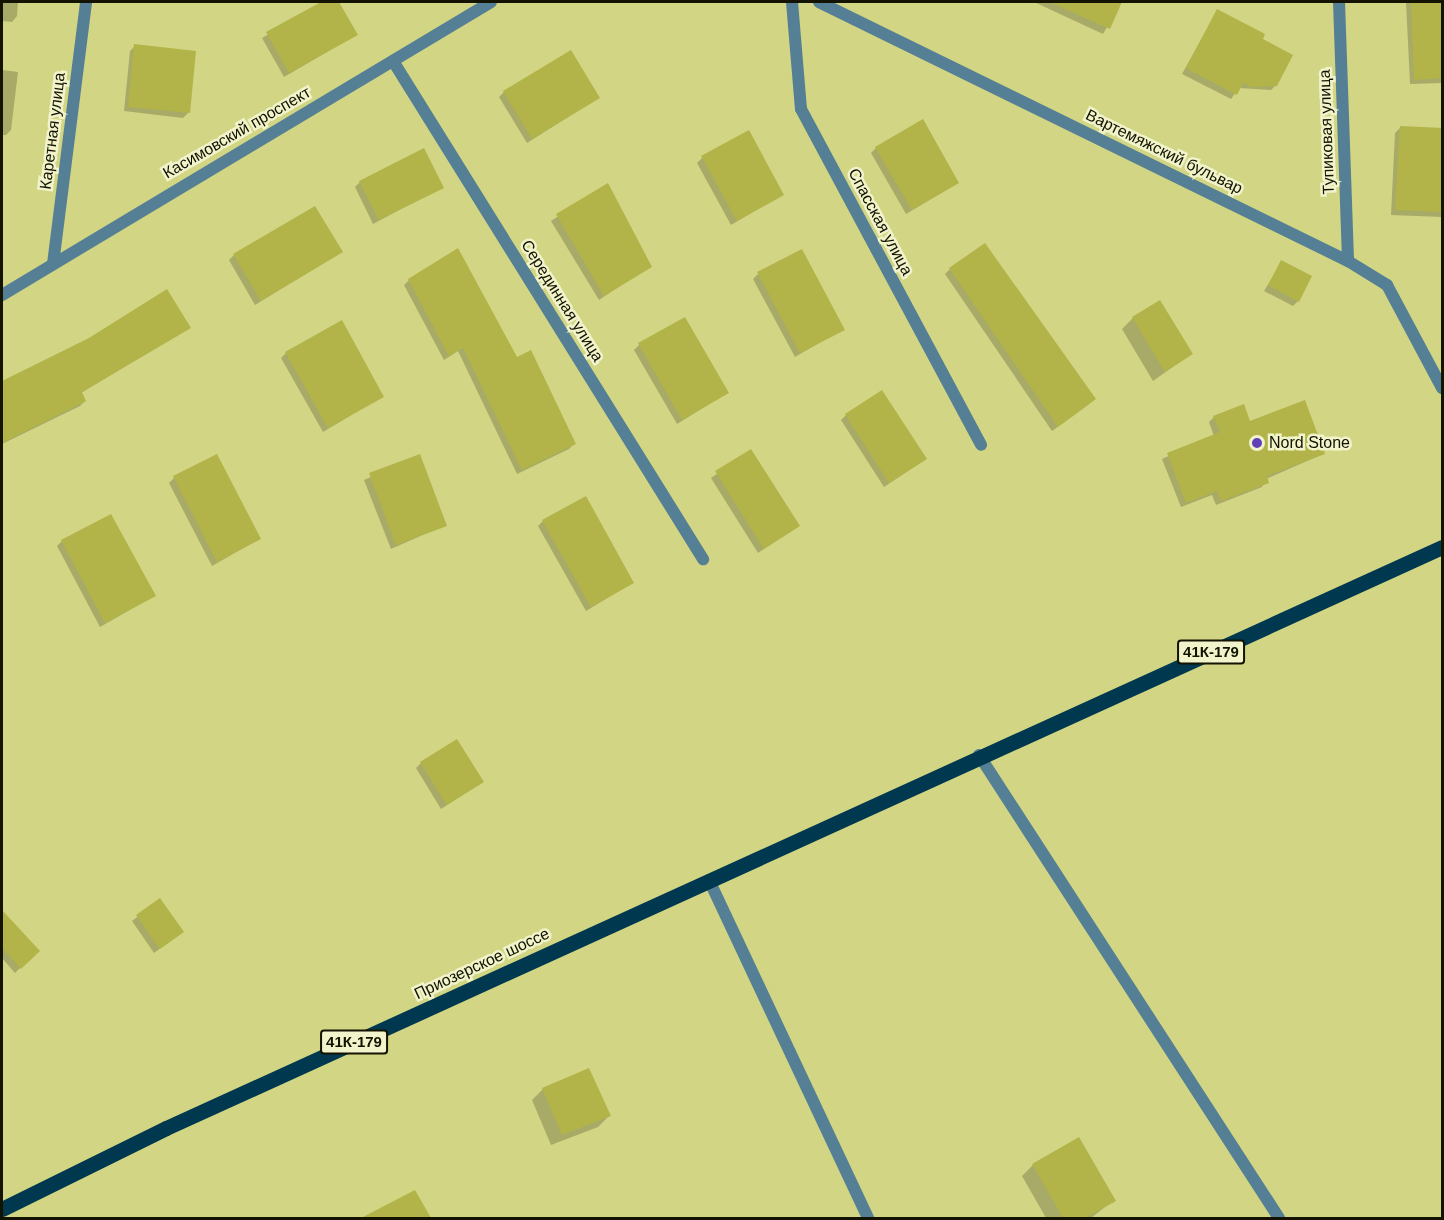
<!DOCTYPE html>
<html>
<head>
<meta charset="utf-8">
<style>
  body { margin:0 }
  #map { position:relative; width:1444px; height:1220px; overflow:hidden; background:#d2d583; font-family:Arial,sans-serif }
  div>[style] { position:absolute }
  .shadow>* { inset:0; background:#0003 }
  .building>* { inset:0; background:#b2b44a }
  .street>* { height:12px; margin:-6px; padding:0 6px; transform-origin:6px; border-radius:6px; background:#547f94 }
  .primary>* { height:15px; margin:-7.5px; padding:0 7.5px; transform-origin:7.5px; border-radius:7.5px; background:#00394f }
  .dots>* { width:16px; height:16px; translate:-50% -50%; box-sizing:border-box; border:3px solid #f1f3cb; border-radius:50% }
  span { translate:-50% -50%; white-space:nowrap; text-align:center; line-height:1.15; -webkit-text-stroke:5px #f1f3cb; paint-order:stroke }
  .shield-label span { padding:2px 4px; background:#f1f3cb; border:2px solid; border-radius:4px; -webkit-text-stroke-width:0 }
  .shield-label { font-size:15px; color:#131300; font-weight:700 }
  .street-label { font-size:16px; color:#131300 }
  .poi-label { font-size:16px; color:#131300 }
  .left { translate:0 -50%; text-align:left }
  .frame { position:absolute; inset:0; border:3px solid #131300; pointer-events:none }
</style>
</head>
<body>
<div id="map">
  <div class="shadow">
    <div style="clip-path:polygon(2px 2px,18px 2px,17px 16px,12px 22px,2px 21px)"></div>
    <div style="clip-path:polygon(324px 2px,337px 2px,356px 35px,284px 77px,262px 38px)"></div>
    <div style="clip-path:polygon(1034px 2px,1121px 2px,1103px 34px)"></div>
    <div style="clip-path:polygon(1406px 2px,1442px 2px,1442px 83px,1410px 84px)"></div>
    <div style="clip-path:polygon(1217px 11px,1261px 40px,1276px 85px,1271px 90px,1239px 88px,1231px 99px,1182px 74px)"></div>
    <div style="clip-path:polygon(135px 46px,188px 113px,183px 118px,124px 111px,130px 51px)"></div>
    <div style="clip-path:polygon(2px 70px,18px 72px,11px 130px,6px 135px,2px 135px)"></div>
    <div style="clip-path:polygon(504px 92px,598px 98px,527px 143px,499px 97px)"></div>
    <div style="clip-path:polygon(1400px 128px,1442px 130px,1442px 217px,1391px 215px,1395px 133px)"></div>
    <div style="clip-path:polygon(876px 148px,958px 183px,906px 214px,871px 153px)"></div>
    <div style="clip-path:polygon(702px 158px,782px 195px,731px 225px,697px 163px)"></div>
    <div style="clip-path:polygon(360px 182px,442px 187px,373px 224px,355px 187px)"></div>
    <div style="clip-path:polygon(607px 185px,650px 266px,599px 300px,551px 221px)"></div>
    <div style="clip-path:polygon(341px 252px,255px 305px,229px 260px,234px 255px)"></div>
    <div style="clip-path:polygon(1282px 262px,1298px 301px,1293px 306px,1264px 291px)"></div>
    <div style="clip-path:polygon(950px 269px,1089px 404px,1052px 431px,945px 274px)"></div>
    <div style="clip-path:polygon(758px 274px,843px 329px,795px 357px,753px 279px)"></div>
    <div style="clip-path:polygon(409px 280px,516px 359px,574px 444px,569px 449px,517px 474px,458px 351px,444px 360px,404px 285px)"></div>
    <div style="clip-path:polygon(1133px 318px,1191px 354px,1153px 381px,1122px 329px)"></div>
    <div style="clip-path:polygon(189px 328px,81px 393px,85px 401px,80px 406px,2px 444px,2px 383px,90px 340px)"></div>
    <div style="clip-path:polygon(639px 345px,727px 393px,677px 424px,634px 350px)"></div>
    <div style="clip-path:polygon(286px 353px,383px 396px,323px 432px,281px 358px)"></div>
    <div style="clip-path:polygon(846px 415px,920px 463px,884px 487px,841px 420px)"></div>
    <div style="clip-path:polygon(1214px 417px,1249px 423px,1323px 454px,1266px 479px,1262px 487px,1216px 505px,1212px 495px,1181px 507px,1162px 459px,1214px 436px,1209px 422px)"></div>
    <div style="clip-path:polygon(750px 451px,798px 526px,758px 553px,711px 478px)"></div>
    <div style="clip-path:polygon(419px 456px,445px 525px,391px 549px,364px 480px)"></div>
    <div style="clip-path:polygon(174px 478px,259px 539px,212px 566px,169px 483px)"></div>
    <div style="clip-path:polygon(543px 521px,632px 583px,586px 611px,538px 526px)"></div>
    <div style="clip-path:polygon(62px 541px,154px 596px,100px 627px,57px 546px)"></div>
    <div style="clip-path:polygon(421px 763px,482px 782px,441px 809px,416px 768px)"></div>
    <div style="clip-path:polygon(160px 900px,182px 932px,154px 953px,132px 921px)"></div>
    <div style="clip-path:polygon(2px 912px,38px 951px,15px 973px,2px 958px)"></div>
    <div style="clip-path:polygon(589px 1070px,609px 1116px,598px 1127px,551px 1145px,532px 1100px,543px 1089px)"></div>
    <div style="clip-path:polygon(1033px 1165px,1114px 1200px,1091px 1218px,1046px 1218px,1022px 1176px)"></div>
    <div style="clip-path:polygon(415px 1192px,429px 1218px,388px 1218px,384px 1210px)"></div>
  </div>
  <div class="building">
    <div style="clip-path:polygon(321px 2px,339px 2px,358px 35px,289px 73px,266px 32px)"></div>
    <div style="clip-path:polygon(1049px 2px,1122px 2px,1110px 29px)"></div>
    <div style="clip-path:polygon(1411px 2px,1443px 2px,1443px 78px,1414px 80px)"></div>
    <div style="clip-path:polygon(1217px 9px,1265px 34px,1263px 39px,1293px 55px,1277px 86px,1251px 87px,1243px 83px,1237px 95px,1186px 68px)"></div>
    <div style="clip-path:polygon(134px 44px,196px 51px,190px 113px,128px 107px)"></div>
    <div style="clip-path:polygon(571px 50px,600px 98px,532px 139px,503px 91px)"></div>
    <div style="clip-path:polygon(923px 119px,959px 183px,912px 210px,875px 147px)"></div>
    <div style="clip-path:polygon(1400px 126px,1443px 128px,1443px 212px,1395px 210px)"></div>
    <div style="clip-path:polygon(749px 130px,784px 195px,737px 221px,701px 156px)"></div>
    <div style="clip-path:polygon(424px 148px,444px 188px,379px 220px,359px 181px)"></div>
    <div style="clip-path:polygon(608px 183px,652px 267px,604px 296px,556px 214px)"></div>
    <div style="clip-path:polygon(315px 206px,343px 252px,261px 301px,233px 254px)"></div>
    <div style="clip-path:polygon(985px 243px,1096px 399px,1058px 427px,949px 268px)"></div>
    <div style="clip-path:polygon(458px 248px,517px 357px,531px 350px,576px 444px,522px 470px,463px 348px,449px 356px,408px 279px)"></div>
    <div style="clip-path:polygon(802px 249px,845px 330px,800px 353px,757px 272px)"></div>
    <div style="clip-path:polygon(1281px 260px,1312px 276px,1299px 302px,1268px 285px)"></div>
    <div style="clip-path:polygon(167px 289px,191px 328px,82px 392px,86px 401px,2px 443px,2px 381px,89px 338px)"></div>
    <div style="clip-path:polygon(1160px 300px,1193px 354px,1165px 372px,1132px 317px)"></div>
    <div style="clip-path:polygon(685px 317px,729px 393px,682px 420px,638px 343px)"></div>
    <div style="clip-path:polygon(342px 320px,384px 397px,328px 428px,285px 352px)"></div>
    <div style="clip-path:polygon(882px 390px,927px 459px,889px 483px,845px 414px)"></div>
    <div style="clip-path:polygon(1305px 400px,1325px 454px,1267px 476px,1269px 483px,1221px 501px,1217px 491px,1186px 503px,1167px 453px,1220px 432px,1213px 416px,1244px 404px,1250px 421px)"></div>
    <div style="clip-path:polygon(751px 449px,800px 526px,764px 549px,715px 471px)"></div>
    <div style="clip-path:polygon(217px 454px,261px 539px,217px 562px,173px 476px)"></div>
    <div style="clip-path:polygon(420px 454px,447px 526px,396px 545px,369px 473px)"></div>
    <div style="clip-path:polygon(586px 496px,634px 583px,591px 607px,542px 520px)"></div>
    <div style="clip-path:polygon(111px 514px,156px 596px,105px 623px,61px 540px)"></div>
    <div style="clip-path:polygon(457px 739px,484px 782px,447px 805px,420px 762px)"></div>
    <div style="clip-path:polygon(160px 898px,184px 932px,160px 949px,136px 915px)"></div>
    <div style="clip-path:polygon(2px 910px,40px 951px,21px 969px,2px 948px)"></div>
    <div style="clip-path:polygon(589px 1068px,611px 1116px,562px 1135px,542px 1088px)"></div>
    <div style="clip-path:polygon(1079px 1137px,1116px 1201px,1085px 1218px,1063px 1218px,1032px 1164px)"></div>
    <div style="clip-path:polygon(415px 1190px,431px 1218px,361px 1218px)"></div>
  </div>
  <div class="street">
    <div style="left:792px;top:2px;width:107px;rotate:85.2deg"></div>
    <div style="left:801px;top:109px;width:381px;rotate:61.8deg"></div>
    <div style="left:819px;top:2px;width:589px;rotate:26.09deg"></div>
    <div style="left:1348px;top:261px;width:46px;rotate:31.6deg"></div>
    <div style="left:1387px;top:285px;width:117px;rotate:61.9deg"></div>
    <div style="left:1339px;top:2px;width:259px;rotate:88deg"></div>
    <div style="left:393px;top:61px;width:587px;rotate:58.1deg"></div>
    <div style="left:53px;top:264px;width:264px;rotate:-82.8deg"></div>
    <div style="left:2px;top:295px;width:570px;rotate:-30.93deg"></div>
    <div style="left:979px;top:755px;width:552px;rotate:57.06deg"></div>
    <div style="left:709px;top:880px;width:374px;rotate:64.8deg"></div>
  </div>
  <div class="primary">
    <div style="left:2px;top:1209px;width:183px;rotate:-26.3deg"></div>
    <div style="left:166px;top:1128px;width:1402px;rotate:-24.48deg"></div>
  </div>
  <div class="dots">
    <div style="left:1257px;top:443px;background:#6140b9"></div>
  </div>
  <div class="shield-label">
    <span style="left:1211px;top:652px">41К-179</span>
    <span style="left:354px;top:1042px">41К-179</span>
  </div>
  <div class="street-label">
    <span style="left:53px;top:131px;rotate:-83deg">Каретная улица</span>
    <span style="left:1327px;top:132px;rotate:-92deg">Тупиковая улица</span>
    <span style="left:237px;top:133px;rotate:-30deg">Касимовский проспект</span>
    <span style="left:1164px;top:152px;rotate:26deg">Вартемяжский бульвар</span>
    <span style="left:880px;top:222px;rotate:62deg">Спасская улица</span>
    <span style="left:562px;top:301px;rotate:58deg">Серединная улица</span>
    <span style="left:482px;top:964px;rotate:-25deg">Приозерское шоссе</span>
  </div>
  <div class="poi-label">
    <span class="left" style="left:1269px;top:443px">Nord Stone</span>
  </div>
  <div class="frame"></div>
</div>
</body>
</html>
